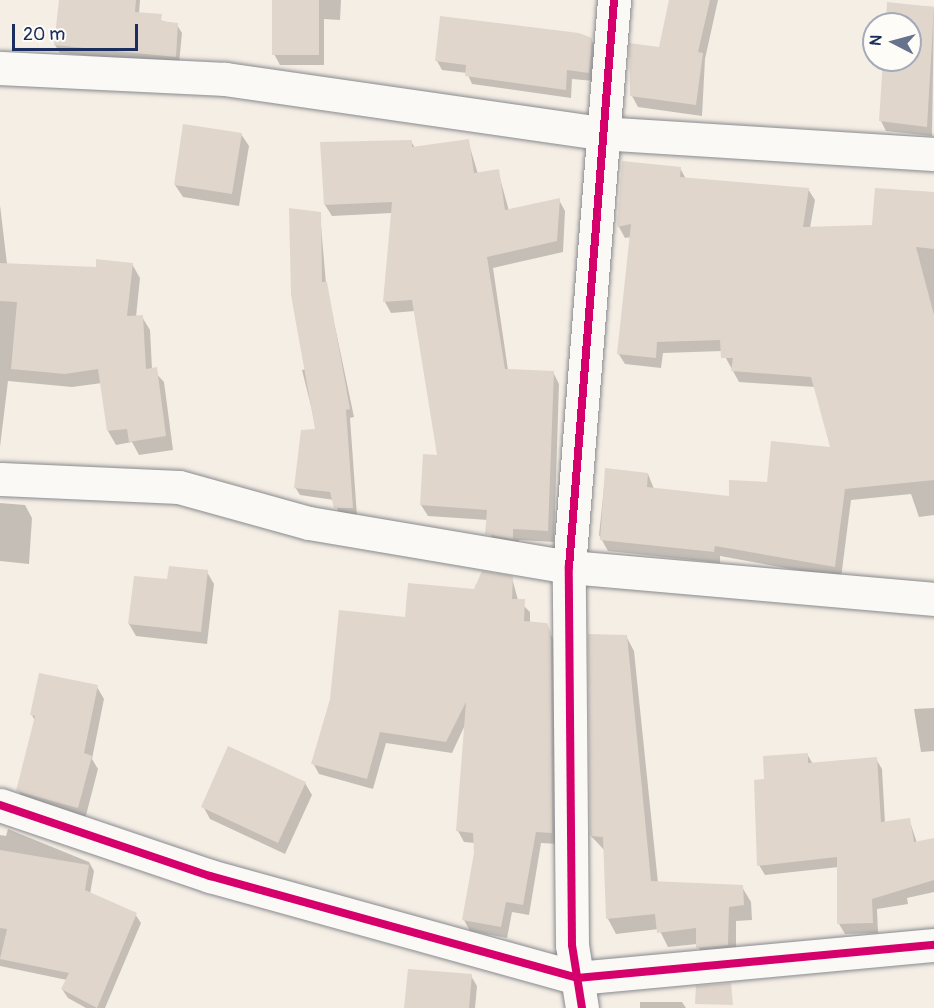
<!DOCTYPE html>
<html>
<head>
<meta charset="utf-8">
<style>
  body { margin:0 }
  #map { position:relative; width:934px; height:1008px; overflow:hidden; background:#f5eee5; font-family:Pangolin,sans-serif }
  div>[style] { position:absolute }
  .shadow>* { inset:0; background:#0003 }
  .building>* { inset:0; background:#e0d6cc }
  .roads { filter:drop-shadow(0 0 2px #898a8f) drop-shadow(0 0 2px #898a8f) }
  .minor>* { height:33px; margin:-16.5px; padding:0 16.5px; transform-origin:16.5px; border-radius:16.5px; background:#faf9f6 }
  .cycleway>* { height:8px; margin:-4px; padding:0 4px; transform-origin:4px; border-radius:4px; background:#d6006c }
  span { translate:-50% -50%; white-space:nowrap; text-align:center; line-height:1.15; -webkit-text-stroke:6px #fdfcf7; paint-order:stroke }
  .north { position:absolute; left:862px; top:12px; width:60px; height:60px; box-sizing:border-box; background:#fdfcf7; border:2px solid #a3aaba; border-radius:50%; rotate:276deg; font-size:16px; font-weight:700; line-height:24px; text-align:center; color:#1b2f5e }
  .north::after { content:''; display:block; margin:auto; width:21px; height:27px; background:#67728d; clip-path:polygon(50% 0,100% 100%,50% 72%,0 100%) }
  .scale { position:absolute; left:12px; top:24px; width:126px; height:27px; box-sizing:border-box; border:3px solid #1b2f5e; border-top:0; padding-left:8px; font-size:18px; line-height:21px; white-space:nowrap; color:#1b2f5e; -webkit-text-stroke:4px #fdfcf7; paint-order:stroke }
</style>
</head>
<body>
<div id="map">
  <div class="shadow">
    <div style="clip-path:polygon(61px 0,140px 0,139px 14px,177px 25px,182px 33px,179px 64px,60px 53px,55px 45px)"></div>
    <div style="clip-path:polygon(275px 0,341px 0,340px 20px,324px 19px,324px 65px,280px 65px,274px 54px)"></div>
    <div style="clip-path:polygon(670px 0,718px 0,705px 59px,702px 116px,638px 107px,632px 96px,631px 45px,660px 49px)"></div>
    <div style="clip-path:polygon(889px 4px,934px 7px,932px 136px,886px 131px,881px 121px,885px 60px,910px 60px,910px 24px,887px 24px)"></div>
    <div style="clip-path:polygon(591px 39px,596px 48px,594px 81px,572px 79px,571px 98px,472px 84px,467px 73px,442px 70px,437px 61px)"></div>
    <div style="clip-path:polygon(241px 134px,249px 146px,239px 206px,183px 197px,175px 185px)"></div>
    <div style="clip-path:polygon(411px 141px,415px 148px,468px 141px,478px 174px,498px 171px,509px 211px,559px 200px,565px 211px,563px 252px,493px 268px,508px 370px,553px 372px,559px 384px,554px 542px,519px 540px,519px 549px,493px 545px,488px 520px,428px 516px,421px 505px,439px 457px,415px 311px,391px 313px,385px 302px,392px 213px,332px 216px,325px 205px)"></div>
    <div style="clip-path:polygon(623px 162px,680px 168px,686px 179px,808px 189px,815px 200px,810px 228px,874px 226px,934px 194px,934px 515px,919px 517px,911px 494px,851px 500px,841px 578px,720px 556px,720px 563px,608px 551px,599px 535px,606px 469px,648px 474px,654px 489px,731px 497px,768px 484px,832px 449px,815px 387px,739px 382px,722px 351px,663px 353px,661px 368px,625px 364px,618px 353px,631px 237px,625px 238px,619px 227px)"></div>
    <div style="clip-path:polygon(0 205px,7px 264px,97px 269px,132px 264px,140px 278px,136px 317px,142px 317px,150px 330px,152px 369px,164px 382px,173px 450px,139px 455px,132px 442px,116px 445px,108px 431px,102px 383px,72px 387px,8px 381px,0 447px)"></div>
    <div style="clip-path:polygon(320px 214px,326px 284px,354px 417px,350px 418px,357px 516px,340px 516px,334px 500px,300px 495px,295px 487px,317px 430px,302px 370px,307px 369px)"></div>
    <div style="clip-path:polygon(0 503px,25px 505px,32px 518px,29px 564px,0 561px)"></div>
    <div style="clip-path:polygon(207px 572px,214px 584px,207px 644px,136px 636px,129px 624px,168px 581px)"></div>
    <div style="clip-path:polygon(512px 578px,518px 600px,530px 612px,530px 623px,546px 624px,556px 645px,558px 844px,541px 843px,529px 915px,512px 912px,507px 938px,470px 931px,464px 920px,476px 853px,475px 843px,464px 842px,458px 831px,465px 725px,452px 753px,386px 743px,373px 789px,319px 774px,313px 763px,406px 619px,475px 590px,476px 584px)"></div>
    <div style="clip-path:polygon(626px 636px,634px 651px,658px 883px,742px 887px,751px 902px,752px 920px,736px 921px,736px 960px,706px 963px,697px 944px,668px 947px,659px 929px,616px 934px,608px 919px,605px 851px,591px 836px)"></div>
    <div style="clip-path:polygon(97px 687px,104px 699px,92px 759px,98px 769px,84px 823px,25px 803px,18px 790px,35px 721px,32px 715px)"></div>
    <div style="clip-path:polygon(934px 708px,934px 751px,921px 752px,914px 709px)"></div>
    <div style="clip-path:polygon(807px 754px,813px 764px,876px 759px,882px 769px,885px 823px,909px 819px,917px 843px,934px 839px,934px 892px,907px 898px,908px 904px,877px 909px,878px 933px,845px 934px,839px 924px,839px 867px,765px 875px,759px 865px,765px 781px)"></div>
    <div style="clip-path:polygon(305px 783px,312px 795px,285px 854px,210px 819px,203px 806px)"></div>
    <div style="clip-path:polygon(8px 829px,89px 862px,94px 871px,90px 894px,135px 914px,141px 923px,105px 1008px,86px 1008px,68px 998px,62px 989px,67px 980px,0 966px,0 835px,6px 836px)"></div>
    <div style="clip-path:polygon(471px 976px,477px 986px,475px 1008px,406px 1008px)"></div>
    <div style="clip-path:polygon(640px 1002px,682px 1002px,686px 1008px,640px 1008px)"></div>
  </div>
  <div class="building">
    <div style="clip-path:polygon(59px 0,136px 0,135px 12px,162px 14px,161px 21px,178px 23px,176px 57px,54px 45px)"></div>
    <div style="clip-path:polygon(272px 0,319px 0,319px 55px,272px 55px)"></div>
    <div style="clip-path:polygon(669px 0,710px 0,698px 52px,703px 53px,696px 105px,630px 96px,629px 43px,659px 47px)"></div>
    <div style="clip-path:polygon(887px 2px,934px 7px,927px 127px,879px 121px,883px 60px,910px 60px,910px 24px,886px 24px)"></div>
    <div style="clip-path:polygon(440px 16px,579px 33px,592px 38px,589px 73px,567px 70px,566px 90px,465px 76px,466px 65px,435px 61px)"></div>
    <div style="clip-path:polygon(183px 124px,242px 133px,232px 194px,174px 185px)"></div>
    <div style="clip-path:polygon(469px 139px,474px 173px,499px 169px,505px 210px,560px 198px,557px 241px,487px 257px,505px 369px,554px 371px,548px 531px,513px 529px,513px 539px,485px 534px,487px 510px,420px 505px,423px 454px,437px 455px,412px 300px,383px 302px,392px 202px,324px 205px,320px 142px,412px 140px,412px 147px)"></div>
    <div style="clip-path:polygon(622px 161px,681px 167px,680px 177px,809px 188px,803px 227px,872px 225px,875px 188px,934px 192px,934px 249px,916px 247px,934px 315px,934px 480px,845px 489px,835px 567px,715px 546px,714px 552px,600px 540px,605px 468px,648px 473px,647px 487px,729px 496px,729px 480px,767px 482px,771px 441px,830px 447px,811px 377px,731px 371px,733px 358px,721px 358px,720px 340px,657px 342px,656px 358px,617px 354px,631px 224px,617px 227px)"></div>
    <div style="clip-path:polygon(289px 208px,321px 212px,322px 282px,327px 282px,350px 409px,346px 410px,353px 508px,334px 508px,330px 492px,294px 488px,301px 430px,315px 429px,291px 295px)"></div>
    <div style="clip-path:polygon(96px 259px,133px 263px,127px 316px,143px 315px,146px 369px,157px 367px,166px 436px,129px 442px,127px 429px,107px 431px,98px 369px,65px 374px,11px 369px,17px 302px,0 301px,0 263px,96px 267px)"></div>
    <div style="clip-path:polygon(169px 566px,208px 570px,201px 632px,128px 624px,134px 576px,167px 579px)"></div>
    <div style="clip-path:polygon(482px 571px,513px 576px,512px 599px,525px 599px,524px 621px,547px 623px,551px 633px,552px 833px,536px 832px,523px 905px,506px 902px,501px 927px,462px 920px,474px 853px,473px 833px,456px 831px,466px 702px,446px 742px,380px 732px,367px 779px,311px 764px,330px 699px,339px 610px,405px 617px,408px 583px,474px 589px)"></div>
    <div style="clip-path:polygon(588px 634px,627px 635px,651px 881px,743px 885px,744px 905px,729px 907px,728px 945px,696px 948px,696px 928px,657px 933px,655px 914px,606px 919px,603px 837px,590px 836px)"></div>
    <div style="clip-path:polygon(39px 673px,98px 685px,84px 753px,92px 756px,78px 808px,16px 791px,35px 716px,30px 715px)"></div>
    <div style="clip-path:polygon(228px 746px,306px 782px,278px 843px,201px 807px)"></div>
    <div style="clip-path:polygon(808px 753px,808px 763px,877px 757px,881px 822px,910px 818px,914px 842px,934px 838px,934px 880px,872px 899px,873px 923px,837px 924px,837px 857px,757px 866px,754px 780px,764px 779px,763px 756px)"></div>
    <div style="clip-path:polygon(0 850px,89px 865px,85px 890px,137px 913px,97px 1008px,61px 989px,69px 973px,0 959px,7px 929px,0 928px)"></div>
    <div style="clip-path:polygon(408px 969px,472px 974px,469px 1008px,404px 1008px)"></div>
    <div style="clip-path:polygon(731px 983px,733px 1005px,695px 1004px,696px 986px)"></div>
  </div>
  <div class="roads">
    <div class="minor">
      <div style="left:0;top:68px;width:225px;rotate:2.8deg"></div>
      <div style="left:225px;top:79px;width:379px;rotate:8.2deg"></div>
      <div style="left:600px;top:133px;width:335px;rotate:3.6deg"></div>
      <div style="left:1px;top:479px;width:178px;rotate:2.6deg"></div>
      <div style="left:179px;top:487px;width:135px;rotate:15.5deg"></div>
      <div style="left:309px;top:523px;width:264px;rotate:9.6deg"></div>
      <div style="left:569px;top:567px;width:366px;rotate:5deg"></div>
      <div style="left:0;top:805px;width:222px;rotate:18.7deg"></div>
      <div style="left:210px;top:876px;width:381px;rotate:15.5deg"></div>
      <div style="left:577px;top:978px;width:359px;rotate:-5.3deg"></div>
      <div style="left:582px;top:1008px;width:64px;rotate:-99deg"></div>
      <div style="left:572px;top:945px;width:378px;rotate:-90.5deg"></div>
      <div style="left:569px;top:567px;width:569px;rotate:-85.46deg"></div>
    </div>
  </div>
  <div class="cycleway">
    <div style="left:0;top:805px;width:222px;rotate:18.7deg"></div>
    <div style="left:210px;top:876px;width:381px;rotate:15.5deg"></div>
    <div style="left:577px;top:978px;width:359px;rotate:-5.3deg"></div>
    <div style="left:582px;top:1008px;width:64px;rotate:-99deg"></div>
    <div style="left:572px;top:945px;width:378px;rotate:-90.5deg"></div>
    <div style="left:569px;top:567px;width:569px;rotate:-85.46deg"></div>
  </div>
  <div class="north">N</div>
  <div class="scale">20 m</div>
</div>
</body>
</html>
